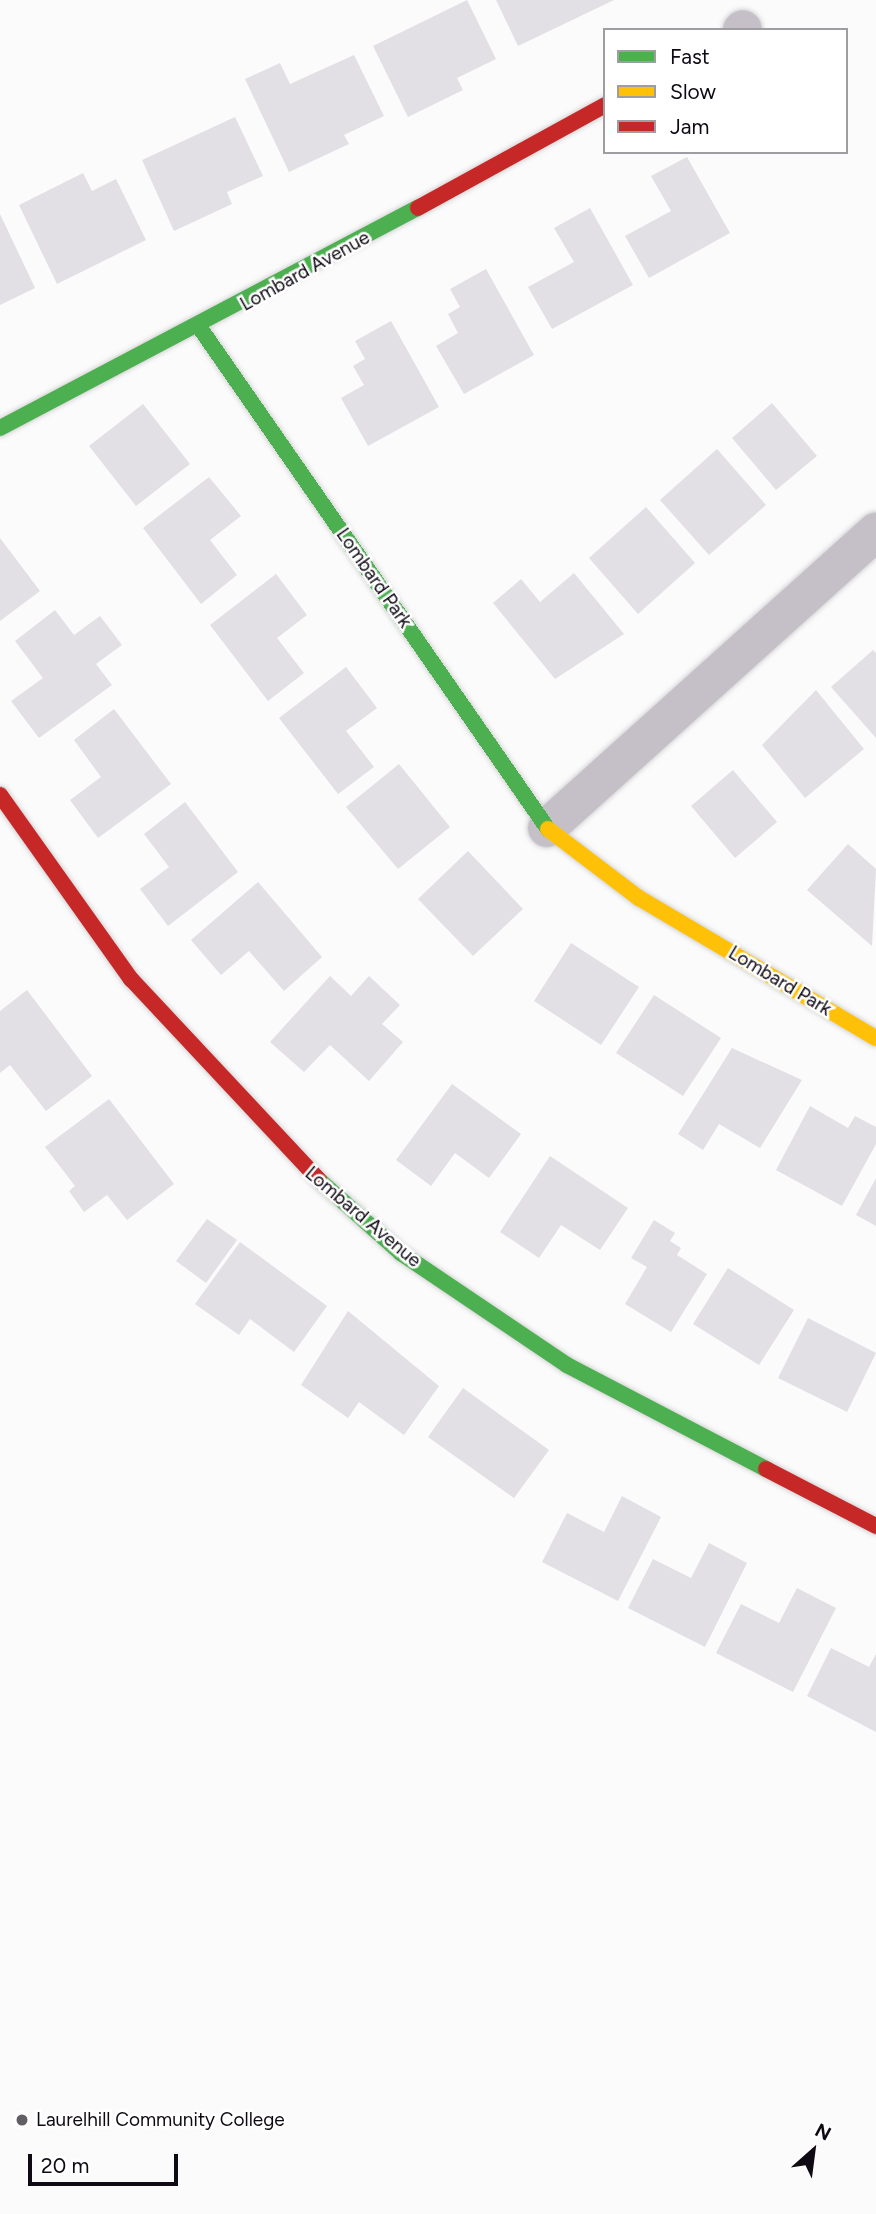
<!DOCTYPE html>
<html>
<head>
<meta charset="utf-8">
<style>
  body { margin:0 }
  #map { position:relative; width:876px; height:2214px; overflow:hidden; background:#fbfbfb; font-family:Figtree,sans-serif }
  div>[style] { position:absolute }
  .building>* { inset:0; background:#e2dfe5 }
  .roads { filter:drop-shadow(0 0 2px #d5d4d6) drop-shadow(0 0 2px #d5d4d6) }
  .street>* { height:38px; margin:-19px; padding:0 19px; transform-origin:19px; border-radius:19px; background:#c5c0c8 }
  .fast>* { height:16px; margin:-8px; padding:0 8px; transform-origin:8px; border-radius:8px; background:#4caf50 }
  .slow>* { height:16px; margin:-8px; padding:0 8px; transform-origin:8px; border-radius:8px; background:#ffc107 }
  .jam>* { height:16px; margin:-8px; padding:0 8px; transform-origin:8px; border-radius:8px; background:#c62828 }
  .dots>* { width:19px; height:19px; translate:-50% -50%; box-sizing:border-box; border:4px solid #fff; border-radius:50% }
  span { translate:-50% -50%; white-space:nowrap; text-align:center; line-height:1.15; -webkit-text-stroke:5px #fff; paint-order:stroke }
  .street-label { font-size:19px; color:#0f0914 }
  .poi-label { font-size:19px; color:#0f0914 }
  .left { translate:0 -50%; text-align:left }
  .legend { position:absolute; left:603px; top:28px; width:245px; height:126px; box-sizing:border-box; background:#fff; border:2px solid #9f9da1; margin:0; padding:9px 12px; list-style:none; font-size:21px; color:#0f0914 }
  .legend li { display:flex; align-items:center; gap:14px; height:35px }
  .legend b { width:35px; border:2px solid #9f9da1 }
  .north { position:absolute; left:778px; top:2116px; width:70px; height:70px; -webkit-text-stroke:5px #fff; paint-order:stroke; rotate:28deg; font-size:19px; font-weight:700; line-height:28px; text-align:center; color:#0f0914 }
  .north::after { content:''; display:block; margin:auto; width:24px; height:32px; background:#0f0914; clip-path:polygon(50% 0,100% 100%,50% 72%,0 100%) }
  .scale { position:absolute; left:28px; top:2154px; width:150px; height:32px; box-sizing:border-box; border:4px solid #0f0914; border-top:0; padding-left:9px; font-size:21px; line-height:24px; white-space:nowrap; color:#0f0914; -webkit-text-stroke:5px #fff; paint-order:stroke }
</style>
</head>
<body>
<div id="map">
  <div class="building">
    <div style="clip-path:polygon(467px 0,496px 59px,457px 78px,463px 90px,408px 117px,373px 46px)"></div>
    <div style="clip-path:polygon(496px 0,614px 0,518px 46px)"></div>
    <div style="clip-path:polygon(354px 55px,384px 116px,344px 135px,349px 144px,289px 172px,245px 79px,280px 63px,290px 84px)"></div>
    <div style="clip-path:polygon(235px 117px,263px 176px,227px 192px,232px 204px,174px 231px,142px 160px)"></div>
    <div style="clip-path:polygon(687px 157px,730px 233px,649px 278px,625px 236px,671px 211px,651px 176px)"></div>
    <div style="clip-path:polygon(83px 173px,92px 191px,116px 179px,146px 240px,57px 284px,19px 205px)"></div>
    <div style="clip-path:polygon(590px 208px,633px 285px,552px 329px,528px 287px,574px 262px,554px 228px)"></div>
    <div style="clip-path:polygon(0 214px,35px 288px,0 305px)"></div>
    <div style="clip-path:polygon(486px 269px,534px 355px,464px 394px,436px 346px,458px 333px,448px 314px,460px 307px,450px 289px)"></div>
    <div style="clip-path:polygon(391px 321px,439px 407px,368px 446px,341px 398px,364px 385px,353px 366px,365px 359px,355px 341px)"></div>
    <div style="clip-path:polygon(772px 403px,817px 456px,776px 490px,732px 438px)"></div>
    <div style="clip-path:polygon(143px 404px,190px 464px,136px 506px,89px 446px)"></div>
    <div style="clip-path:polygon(717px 449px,766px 505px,709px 555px,660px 500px)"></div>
    <div style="clip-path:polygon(209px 477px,241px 516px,210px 540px,237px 575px,201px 604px,143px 528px)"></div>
    <div style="clip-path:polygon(646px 507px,695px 563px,638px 614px,589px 558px)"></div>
    <div style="clip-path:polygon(0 538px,40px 591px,0 621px)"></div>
    <div style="clip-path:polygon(574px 573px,624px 634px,555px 679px,493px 603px,521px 579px,540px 602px)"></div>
    <div style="clip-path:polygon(276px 574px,307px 615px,277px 638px,304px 673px,268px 701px,210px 625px)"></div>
    <div style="clip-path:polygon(55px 610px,74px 635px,100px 616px,122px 645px,96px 664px,112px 685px,39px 738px,11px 701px,43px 678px,15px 641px)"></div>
    <div style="clip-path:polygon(873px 650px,876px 653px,876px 738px,831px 687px)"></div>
    <div style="clip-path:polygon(346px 667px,377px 708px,346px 731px,374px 767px,338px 794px,279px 718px)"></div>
    <div style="clip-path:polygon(816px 690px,864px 749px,805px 798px,762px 745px)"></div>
    <div style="clip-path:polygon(114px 709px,171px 784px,98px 838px,70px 800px,101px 777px,74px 740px)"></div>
    <div style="clip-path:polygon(399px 764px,450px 827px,398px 869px,346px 807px)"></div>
    <div style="clip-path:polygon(733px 770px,777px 822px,735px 858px,691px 806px)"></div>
    <div style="clip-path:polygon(185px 802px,238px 872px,168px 926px,140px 889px,169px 867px,144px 834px)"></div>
    <div style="clip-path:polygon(848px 844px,876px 869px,872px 946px,807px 890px)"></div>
    <div style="clip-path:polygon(468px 851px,523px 909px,473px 956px,418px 899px)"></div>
    <div style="clip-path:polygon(258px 882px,322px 957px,284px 991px,249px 951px,221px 975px,191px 940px)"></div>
    <div style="clip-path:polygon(571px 943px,639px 987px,601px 1045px,534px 1001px)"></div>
    <div style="clip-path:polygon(330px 976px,351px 996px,369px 976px,400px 1005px,382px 1024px,403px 1042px,369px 1081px,330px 1045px,304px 1072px,270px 1042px)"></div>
    <div style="clip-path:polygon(27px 990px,92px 1076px,46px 1111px,10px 1065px,0 1073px,0 1011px)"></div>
    <div style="clip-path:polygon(654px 995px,721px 1038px,683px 1096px,616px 1053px)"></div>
    <div style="clip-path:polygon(732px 1048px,802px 1080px,760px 1148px,719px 1124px,703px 1150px,678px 1134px)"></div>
    <div style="clip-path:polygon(452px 1084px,521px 1134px,489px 1178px,455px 1153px,431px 1186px,396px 1160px)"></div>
    <div style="clip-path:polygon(109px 1099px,174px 1184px,127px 1220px,107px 1195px,84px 1212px,69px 1191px,75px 1186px,45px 1147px)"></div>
    <div style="clip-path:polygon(810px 1106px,848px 1128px,855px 1116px,876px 1127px,876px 1144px,842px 1206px,776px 1170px)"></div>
    <div style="clip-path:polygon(550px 1156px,628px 1208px,600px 1250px,561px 1225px,539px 1258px,500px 1232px)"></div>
    <div style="clip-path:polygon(876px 1178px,876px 1226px,856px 1215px)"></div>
    <div style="clip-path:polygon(207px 1219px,237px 1240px,206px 1283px,176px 1261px)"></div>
    <div style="clip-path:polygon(654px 1220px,675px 1233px,670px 1241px,681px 1248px,677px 1255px,707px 1274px,671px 1332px,625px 1304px,647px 1267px,631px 1258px)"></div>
    <div style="clip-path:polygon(240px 1242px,327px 1306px,294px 1352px,250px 1319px,239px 1335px,195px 1304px)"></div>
    <div style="clip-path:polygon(728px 1268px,794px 1310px,759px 1365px,693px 1324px)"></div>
    <div style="clip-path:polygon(348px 1311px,439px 1386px,404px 1435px,359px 1402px,348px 1418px,301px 1385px)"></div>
    <div style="clip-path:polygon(808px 1318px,876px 1353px,847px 1412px,778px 1378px)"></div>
    <div style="clip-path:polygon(463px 1388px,549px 1450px,514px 1498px,428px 1437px)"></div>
    <div style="clip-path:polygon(622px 1496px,661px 1517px,618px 1601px,542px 1562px,567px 1513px,604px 1532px)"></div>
    <div style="clip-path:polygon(709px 1543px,747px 1563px,705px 1647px,628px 1608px,653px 1559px,691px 1578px)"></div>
    <div style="clip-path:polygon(797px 1588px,836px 1608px,793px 1692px,716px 1653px,741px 1604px,779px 1623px)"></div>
    <div style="clip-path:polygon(831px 1648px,869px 1667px,876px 1654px,876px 1732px,807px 1696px)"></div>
  </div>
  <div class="roads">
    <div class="street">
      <div style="left:742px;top:30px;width:1px;rotate:-45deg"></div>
      <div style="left:547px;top:828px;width:443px;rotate:-42deg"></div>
    </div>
    <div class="fast">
      <div style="left:200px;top:328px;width:610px;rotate:55.22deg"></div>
      <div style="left:0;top:428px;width:472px;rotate:-27.8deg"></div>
      <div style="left:319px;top:1180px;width:110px;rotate:41.7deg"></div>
      <div style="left:401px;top:1253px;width:200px;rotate:34deg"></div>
      <div style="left:567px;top:1365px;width:225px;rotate:27.6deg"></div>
    </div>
    <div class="slow">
      <div style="left:548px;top:829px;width:114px;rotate:37.2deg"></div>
      <div style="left:639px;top:898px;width:275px;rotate:30.6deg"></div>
    </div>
    <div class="jam">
      <div style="left:418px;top:208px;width:213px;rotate:-28.8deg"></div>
      <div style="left:0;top:795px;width:226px;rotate:54.6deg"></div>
      <div style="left:131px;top:979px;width:275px;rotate:46.9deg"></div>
      <div style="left:766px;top:1469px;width:124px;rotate:27.4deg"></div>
    </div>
  </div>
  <div class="dots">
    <div style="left:22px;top:2120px;background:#625e65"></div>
  </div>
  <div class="street-label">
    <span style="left:305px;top:271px;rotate:-29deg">Lombard Avenue</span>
    <span style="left:374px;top:578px;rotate:55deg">Lombard Park</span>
    <span style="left:780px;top:981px;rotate:31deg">Lombard Park</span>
    <span style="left:363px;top:1217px;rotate:40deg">Lombard Avenue</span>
  </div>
  <div class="poi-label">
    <span class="left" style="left:36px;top:2120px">Laurelhill Community College</span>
  </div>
  <ul class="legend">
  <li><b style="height:9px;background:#4caf50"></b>Fast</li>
  <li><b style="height:9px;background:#ffc107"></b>Slow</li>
  <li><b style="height:9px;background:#c62828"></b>Jam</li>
  </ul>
  <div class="north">N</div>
  <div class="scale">20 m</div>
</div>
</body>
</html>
